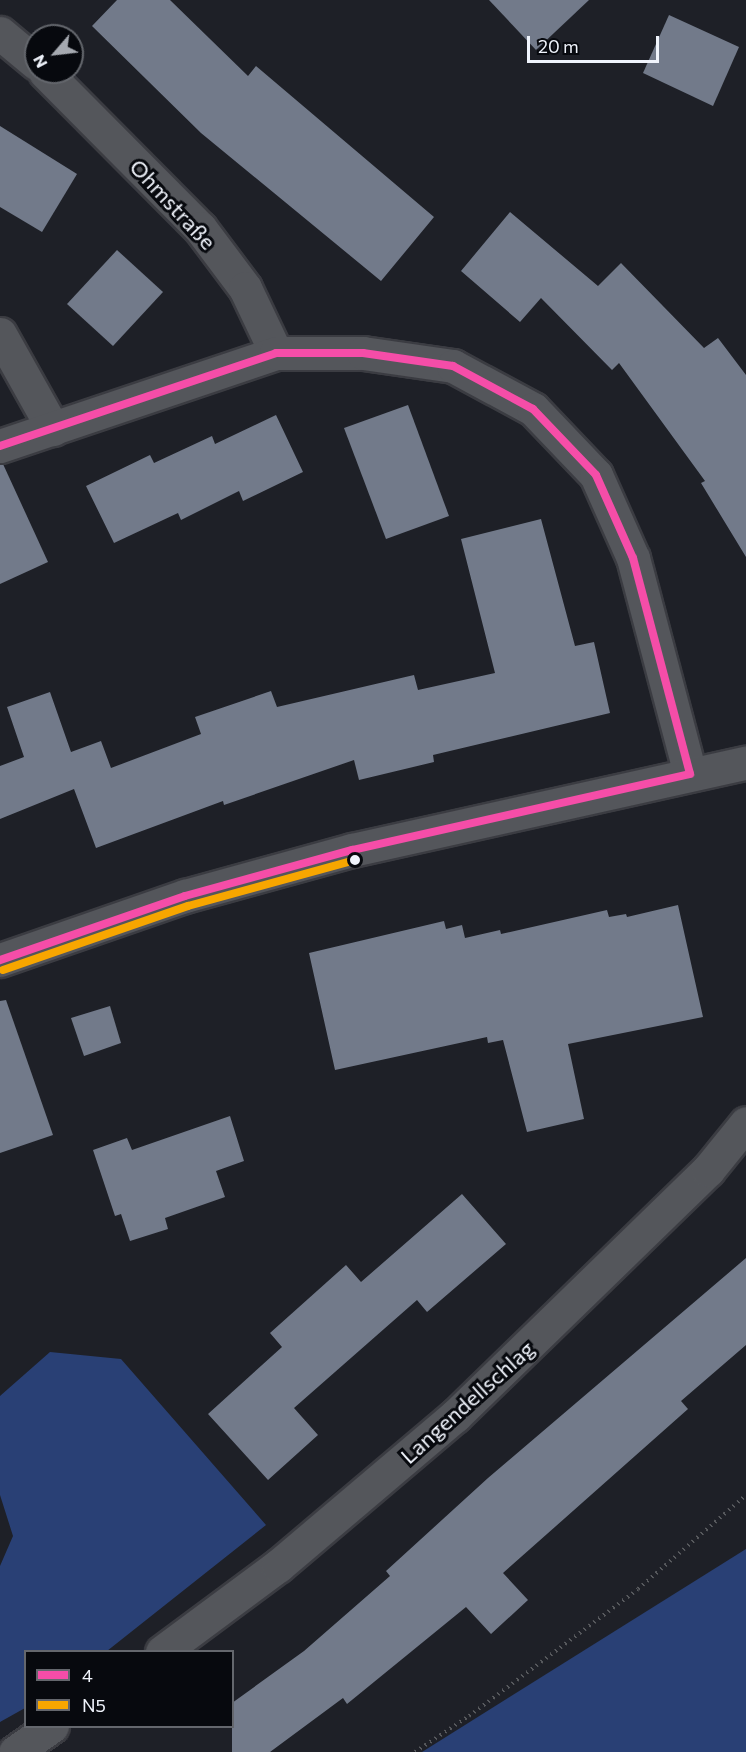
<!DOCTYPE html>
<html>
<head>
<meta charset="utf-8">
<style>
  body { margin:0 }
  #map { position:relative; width:746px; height:1752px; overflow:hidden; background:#1e2027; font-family:Commissioner,sans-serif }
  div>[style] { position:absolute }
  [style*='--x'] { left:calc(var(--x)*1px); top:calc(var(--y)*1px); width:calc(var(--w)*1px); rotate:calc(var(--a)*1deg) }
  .forest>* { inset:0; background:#294075 }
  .building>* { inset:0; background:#727a8a }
  .path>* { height:4px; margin-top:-2px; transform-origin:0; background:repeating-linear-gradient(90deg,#57595d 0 1.5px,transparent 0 6px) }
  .roads { filter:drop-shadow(2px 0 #3b3c42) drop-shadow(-2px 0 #3b3c42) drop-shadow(0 2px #3b3c42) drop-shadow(0 -2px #3b3c42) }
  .minor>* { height:33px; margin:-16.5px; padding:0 16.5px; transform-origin:16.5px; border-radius:16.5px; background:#54565b }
  .bus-1>* { height:8px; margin:-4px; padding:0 4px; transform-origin:4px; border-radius:4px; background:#f54da8 }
  .bus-2>* { height:8px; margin:-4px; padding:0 4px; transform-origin:4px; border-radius:4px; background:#f7a600 }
  .dots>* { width:16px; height:16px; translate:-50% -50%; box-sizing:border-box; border:3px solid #07090e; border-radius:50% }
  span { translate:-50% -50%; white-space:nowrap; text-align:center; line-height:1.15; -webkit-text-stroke:6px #07090e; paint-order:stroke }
  .street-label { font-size:22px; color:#f0f4fc }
  .legend { position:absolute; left:24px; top:1650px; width:210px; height:78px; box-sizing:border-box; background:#07090e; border:2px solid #64676d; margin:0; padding:8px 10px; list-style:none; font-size:18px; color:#f0f4fc }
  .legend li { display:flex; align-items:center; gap:12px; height:30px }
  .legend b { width:30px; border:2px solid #64676d }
  .north { position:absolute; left:24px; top:24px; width:60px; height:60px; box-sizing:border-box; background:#07090e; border:2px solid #64676d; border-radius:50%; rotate:242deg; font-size:16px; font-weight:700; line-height:24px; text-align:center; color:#f0f4fc }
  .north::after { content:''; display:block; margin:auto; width:21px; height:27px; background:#a6aab1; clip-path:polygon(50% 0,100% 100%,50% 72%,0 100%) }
  .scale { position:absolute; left:527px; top:36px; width:132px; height:27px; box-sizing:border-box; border:3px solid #f0f4fc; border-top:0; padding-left:8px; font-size:18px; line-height:21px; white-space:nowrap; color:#f0f4fc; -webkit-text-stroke:4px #07090e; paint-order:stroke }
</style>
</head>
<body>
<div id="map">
  <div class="forest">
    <i style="clip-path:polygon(50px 1352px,121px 1359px,266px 1525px,107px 1651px,26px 1652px,25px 1708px,0 1722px,0 1566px,13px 1536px,0 1495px,0 1396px)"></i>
    <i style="clip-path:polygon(746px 1549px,746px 1752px,422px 1752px)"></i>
  </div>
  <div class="building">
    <i style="clip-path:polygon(117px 0,170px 0,248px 76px,256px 66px,434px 217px,381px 281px,201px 133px,92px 26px)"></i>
    <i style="clip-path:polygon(489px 0,589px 0,536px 50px)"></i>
    <i style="clip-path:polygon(669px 15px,739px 47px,713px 106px,643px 73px)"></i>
    <i style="clip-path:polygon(0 126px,77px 174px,42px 232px,0 207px)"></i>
    <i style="clip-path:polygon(510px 212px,598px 286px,621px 263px,704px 348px,718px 338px,746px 375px,746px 557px,701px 483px,705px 481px,619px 363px,612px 370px,541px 298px,520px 322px,461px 271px)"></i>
    <i style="clip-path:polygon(117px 250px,163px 292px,113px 346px,67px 304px)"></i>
    <i style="clip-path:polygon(408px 405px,449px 516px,386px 539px,344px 428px)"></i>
    <i style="clip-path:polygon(276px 415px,303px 472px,243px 501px,239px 491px,181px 520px,178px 513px,114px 543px,86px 486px,150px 455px,154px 463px,212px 436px,215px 444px)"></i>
    <i style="clip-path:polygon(0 464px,3px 464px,48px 562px,0 584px)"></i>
    <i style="clip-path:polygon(541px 519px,575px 646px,594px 642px,610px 713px,433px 755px,434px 762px,359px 780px,354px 760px,224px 805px,223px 801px,96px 848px,74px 789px,0 819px,0 766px,24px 757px,7px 707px,50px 692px,71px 752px,101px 741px,111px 768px,201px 734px,195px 717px,271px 691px,277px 707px,414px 675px,418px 690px,495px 673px,461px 539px)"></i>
    <i style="clip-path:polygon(678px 905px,703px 1017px,568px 1044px,584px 1119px,527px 1132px,503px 1040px,488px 1043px,487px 1037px,335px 1070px,309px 953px,444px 921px,446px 929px,462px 925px,465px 938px,500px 930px,501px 934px,607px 910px,609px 917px,626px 914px,627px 917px)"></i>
    <i style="clip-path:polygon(6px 1000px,53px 1135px,0 1153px,0 1001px)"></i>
    <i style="clip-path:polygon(110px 1006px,121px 1043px,84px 1056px,71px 1018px)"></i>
    <i style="clip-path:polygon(230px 1116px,244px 1161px,216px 1171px,225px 1197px,165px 1218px,168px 1229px,130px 1241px,121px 1214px,115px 1216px,93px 1150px,127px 1138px,132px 1150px)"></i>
    <i style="clip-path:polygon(462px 1194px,506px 1244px,427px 1312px,417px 1300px,294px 1408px,318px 1435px,268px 1480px,208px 1414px,282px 1347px,270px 1333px,346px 1265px,361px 1282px)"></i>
    <i style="clip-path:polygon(746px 1258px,746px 1345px,681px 1401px,688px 1409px,503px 1573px,528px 1600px,491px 1634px,466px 1607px,347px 1704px,343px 1698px,270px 1752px,232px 1752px,232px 1703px,304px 1651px,390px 1576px,386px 1571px,488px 1478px)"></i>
  </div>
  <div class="path">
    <i style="--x:415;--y:1752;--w:65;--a:-33.7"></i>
    <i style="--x:469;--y:1716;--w:211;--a:-36.9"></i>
    <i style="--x:638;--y:1589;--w:143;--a:-41"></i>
  </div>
  <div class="roads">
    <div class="minor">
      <i style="--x:0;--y:33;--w:47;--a:39.8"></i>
      <i style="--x:45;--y:72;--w:220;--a:45.2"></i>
      <i style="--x:200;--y:228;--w:75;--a:53.1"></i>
      <i style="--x:245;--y:288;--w:72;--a:64.5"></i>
      <i style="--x:0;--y:334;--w:109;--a:60.8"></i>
      <i style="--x:0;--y:446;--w:291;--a:-18.6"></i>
      <i style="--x:276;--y:353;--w:87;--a:0"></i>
      <i style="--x:363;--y:353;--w:91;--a:8.2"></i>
      <i style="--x:453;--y:366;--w:91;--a:28.3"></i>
      <i style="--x:533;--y:409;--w:91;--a:46.3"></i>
      <i style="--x:596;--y:475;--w:91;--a:66"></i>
      <i style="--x:633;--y:558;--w:223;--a:75.2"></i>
      <i style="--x:0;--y:960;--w:196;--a:-19.1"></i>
      <i style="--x:185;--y:896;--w:173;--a:-15.4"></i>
      <i style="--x:352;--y:850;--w:403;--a:-12.5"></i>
      <i style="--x:162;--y:1652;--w:144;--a:-36.6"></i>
      <i style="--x:278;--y:1566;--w:232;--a:-40.3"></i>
      <i style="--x:455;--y:1416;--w:353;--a:-44.2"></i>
      <i style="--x:708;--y:1170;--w:60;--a:-51"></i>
      <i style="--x:15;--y:1752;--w:45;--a:-35.1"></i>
    </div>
  </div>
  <div class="bus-1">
    <i style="--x:0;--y:446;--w:291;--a:-18.6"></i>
    <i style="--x:276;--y:353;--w:87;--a:0"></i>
    <i style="--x:363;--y:353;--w:91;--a:8.2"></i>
    <i style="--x:453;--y:366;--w:91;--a:28.3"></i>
    <i style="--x:533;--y:409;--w:91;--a:46.3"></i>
    <i style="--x:596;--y:475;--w:91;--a:66"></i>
    <i style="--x:633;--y:558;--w:223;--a:75.2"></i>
    <i style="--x:690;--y:774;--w:346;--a:167.3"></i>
    <i style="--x:352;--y:850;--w:173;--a:164.6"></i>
    <i style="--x:185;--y:896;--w:196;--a:160.9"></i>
  </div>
  <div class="bus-2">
    <i style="--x:3;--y:970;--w:196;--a:-19.1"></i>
    <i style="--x:188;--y:906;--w:173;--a:-15.4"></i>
  </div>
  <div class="dots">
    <i style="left:355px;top:860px;background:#f0f4fc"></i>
  </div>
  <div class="street-label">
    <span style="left:173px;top:204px;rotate:47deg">Ohmstraße</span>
    <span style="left:467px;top:1402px;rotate:-42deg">Langendellschlag</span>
  </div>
  <ul class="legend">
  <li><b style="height:8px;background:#f54da8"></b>4</li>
  <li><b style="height:8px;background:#f7a600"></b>N5</li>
  </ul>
  <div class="north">N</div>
  <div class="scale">20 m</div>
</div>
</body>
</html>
